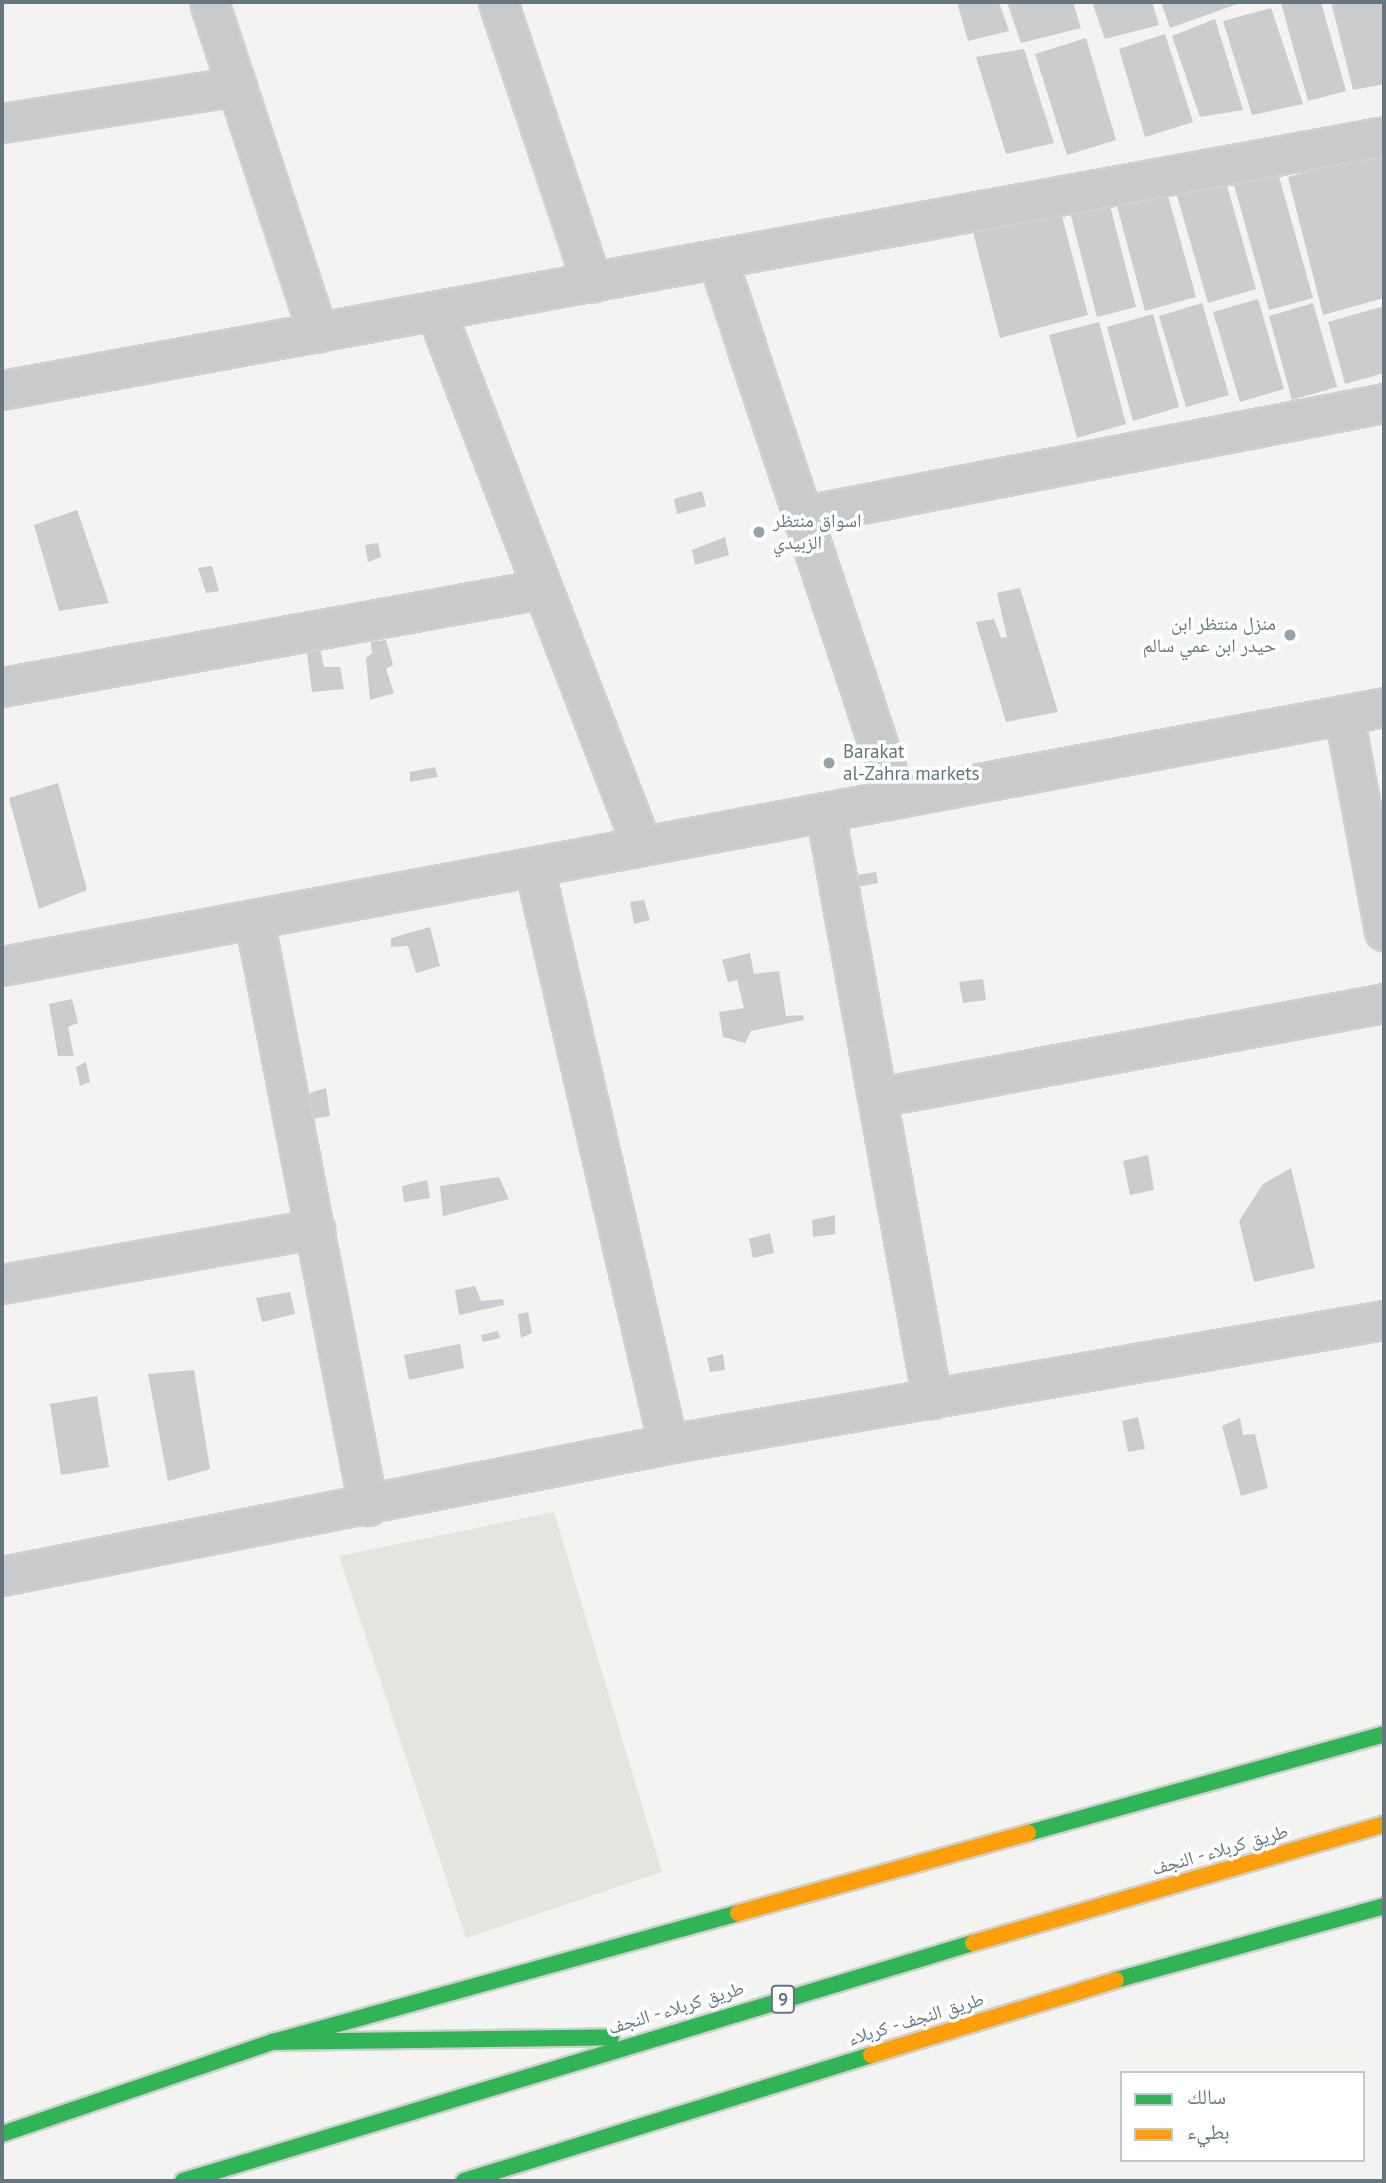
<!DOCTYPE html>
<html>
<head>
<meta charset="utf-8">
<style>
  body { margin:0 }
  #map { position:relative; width:1386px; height:2183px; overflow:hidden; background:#f3f3f1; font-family:"PT Sans","Noto Naskh Arabic",sans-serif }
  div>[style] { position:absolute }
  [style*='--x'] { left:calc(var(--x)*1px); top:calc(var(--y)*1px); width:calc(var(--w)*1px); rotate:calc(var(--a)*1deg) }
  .green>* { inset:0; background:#e3e6df }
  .building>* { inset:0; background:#cbcccd }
  .roads { filter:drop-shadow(2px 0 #cfd0d0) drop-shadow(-2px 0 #cfd0d0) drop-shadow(0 2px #cfd0d0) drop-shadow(0 -2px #cfd0d0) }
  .street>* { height:37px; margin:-18.5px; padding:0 18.5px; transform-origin:18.5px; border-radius:18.5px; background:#c8cacb }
  .fast>* { height:16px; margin:-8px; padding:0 8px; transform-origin:8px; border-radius:8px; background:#30b455 }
  .slow>* { height:16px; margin:-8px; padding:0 8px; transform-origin:8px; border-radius:8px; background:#ff9f0a }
  .dots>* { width:19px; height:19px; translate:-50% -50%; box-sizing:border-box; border:4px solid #fff; border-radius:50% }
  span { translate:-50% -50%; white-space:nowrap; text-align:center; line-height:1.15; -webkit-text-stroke:7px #fff; paint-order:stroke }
  .shield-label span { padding:2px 5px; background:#fff; border:2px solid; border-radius:5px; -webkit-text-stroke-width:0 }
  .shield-label { font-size:18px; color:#647781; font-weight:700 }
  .poi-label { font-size:19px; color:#647781 }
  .left { translate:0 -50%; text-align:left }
  .right { translate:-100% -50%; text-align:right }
  .street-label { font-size:19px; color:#647781 }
  .frame { position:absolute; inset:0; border:4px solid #647781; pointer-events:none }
  .legend { position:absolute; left:1120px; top:2071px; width:245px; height:91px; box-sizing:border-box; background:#fff; border:2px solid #c1c9cd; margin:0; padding:9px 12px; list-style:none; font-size:21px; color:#647781 }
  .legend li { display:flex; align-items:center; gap:14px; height:35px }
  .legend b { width:35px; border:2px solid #c1c9cd }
</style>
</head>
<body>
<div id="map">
  <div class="green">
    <i style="clip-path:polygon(554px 1512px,662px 1872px,466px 1938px,339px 1556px)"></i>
  </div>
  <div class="building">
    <i style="clip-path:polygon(957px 2px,999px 2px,1009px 31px,968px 41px)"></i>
    <i style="clip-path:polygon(1007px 2px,1073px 2px,1081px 28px,1021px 43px)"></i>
    <i style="clip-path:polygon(1092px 2px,1152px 2px,1159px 25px,1105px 39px)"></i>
    <i style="clip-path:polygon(1161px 2px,1243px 2px,1170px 28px)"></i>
    <i style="clip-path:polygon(1321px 2px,1346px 91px,1308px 101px,1281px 3px)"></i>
    <i style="clip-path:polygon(1331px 2px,1384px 2px,1384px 84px,1353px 90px)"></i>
    <i style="clip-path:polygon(1271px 8px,1303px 104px,1252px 115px,1223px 21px)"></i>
    <i style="clip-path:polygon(1215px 19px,1243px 110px,1200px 117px,1172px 36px)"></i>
    <i style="clip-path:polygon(1165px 34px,1193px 122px,1145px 137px,1119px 49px)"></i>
    <i style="clip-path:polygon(1086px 38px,1116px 140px,1067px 155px,1035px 54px)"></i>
    <i style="clip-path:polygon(1024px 49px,1054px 143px,1006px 154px,976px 57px)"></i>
    <i style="clip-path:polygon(1380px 153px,1384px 169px,1384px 298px,1323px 315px,1288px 177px)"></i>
    <i style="clip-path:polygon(1278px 173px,1313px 298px,1269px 310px,1234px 185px)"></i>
    <i style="clip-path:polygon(1224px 175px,1256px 289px,1208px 303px,1175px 189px)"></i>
    <i style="clip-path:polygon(1167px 192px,1196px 297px,1145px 311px,1117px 206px)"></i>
    <i style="clip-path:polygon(1108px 198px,1136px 307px,1097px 317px,1069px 208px)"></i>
    <i style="clip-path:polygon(1059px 205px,1088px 315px,1000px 338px,972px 228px)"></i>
    <i style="clip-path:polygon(1258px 299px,1284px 389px,1240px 402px,1213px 312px)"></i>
    <i style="clip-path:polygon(1202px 303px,1229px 395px,1186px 407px,1159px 316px)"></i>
    <i style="clip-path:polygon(1313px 303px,1337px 387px,1292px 400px,1269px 316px)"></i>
    <i style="clip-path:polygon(1384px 306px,1384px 373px,1345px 384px,1328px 322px)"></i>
    <i style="clip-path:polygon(1153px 314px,1179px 407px,1133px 421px,1107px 327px)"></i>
    <i style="clip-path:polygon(1099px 322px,1126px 424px,1077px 438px,1049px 335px)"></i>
    <i style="clip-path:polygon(702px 491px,706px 506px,677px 514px,674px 499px)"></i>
    <i style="clip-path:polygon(77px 510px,109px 603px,59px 611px,34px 525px)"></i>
    <i style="clip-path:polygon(725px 537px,729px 555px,695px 565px,692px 550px)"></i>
    <i style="clip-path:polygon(378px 543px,381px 557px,368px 562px,365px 545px)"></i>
    <i style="clip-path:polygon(212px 566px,219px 591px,206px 593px,198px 568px)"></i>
    <i style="clip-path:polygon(1020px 588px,1058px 712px,1006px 722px,976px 622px,994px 619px,1001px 638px,1007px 637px,997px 593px)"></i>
    <i style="clip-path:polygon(386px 640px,393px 665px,386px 669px,394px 693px,370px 700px,366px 658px,372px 653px,371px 642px)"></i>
    <i style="clip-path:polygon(319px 644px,324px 667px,340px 667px,344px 689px,312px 692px,306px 646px)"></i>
    <i style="clip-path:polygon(435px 767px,438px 777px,410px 782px,410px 772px)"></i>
    <i style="clip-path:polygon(58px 783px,87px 890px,39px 909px,9px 798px)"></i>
    <i style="clip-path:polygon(876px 872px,878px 883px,853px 888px,850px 876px)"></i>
    <i style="clip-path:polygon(644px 900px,650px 920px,634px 924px,630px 902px)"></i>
    <i style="clip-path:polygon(430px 927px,440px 966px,416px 973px,408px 946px,391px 947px,391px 938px)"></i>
    <i style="clip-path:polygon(750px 953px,754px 974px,779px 971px,786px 1016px,803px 1015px,804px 1020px,751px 1031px,745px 1043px,723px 1037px,719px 1012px,744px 1008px,737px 980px,728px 982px,722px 960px)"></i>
    <i style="clip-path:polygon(983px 979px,986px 1000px,963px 1003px,959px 982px)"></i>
    <i style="clip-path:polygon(72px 999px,78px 1023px,68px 1027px,74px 1056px,58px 1056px,49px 1004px)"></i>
    <i style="clip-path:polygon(86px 1062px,90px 1082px,80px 1086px,76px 1067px)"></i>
    <i style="clip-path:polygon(326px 1088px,330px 1116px,311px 1119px,307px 1094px)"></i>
    <i style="clip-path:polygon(1148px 1155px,1154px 1190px,1130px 1195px,1123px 1161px)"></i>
    <i style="clip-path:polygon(1291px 1168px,1315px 1268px,1254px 1282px,1239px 1221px,1263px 1184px)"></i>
    <i style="clip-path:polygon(499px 1177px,509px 1199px,443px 1216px,440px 1186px)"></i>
    <i style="clip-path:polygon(427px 1180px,430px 1198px,404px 1202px,402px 1186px)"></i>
    <i style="clip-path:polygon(835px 1215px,835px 1234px,813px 1237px,812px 1220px)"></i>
    <i style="clip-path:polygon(770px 1233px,774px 1253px,753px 1258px,749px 1239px)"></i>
    <i style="clip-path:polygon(475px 1286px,481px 1301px,503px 1299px,504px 1305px,459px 1315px,455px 1290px)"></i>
    <i style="clip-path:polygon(290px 1292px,295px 1314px,262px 1322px,256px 1298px)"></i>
    <i style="clip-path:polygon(528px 1312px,532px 1333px,521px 1338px,518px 1314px)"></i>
    <i style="clip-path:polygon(498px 1331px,500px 1338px,483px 1342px,481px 1335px)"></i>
    <i style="clip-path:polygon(460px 1344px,464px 1368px,409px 1380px,404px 1355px)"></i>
    <i style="clip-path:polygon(723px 1354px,725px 1370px,710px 1372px,707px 1358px)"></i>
    <i style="clip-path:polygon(194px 1370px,210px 1469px,168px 1481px,148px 1374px)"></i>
    <i style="clip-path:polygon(97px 1396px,109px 1467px,61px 1475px,50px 1404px)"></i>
    <i style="clip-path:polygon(1138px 1417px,1145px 1449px,1128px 1452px,1122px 1421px)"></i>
    <i style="clip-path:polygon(1240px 1418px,1243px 1435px,1255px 1434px,1268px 1488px,1241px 1496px,1222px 1426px)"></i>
  </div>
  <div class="roads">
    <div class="street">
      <i style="--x:209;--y:2;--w:348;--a:71.8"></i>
      <i style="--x:498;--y:2;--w:296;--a:71.5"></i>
      <i style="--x:2;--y:123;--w:238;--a:-8.9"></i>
      <i style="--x:718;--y:261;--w:566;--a:71.66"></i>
      <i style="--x:436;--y:312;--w:572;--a:68.9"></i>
      <i style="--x:2;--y:390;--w:1405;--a:-10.41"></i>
      <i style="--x:800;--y:516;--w:595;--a:-10.95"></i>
      <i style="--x:2;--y:687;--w:548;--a:-10.3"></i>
      <i style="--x:1344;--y:715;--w:220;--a:79.5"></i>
      <i style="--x:825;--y:812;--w:597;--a:79.67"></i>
      <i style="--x:534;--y:867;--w:592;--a:76.93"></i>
      <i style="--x:254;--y:919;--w:598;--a:79.01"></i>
      <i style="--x:2;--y:966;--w:1406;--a:-10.61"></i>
      <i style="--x:879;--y:1097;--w:514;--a:-10.54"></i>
      <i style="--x:2;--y:1284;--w:318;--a:-10"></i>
      <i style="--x:2;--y:1576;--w:679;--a:-11.21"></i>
      <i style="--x:668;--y:1444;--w:727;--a:-9.83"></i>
    </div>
    <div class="fast">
      <i style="--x:1028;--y:1833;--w:370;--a:-15.5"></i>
      <i style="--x:1116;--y:1980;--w:278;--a:-15.4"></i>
      <i style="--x:273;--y:2042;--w:338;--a:-0.8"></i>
      <i style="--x:2;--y:2134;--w:286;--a:-18.8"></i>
      <i style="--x:273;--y:2042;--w:483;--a:-15.5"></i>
      <i style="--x:183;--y:2181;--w:825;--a:-16.77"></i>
      <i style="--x:464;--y:2181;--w:426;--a:-17.2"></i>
    </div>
    <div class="slow">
      <i style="--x:738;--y:1913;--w:301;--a:-15.4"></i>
      <i style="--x:973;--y:1943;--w:428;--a:-16.1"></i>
      <i style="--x:871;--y:2055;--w:256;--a:-17"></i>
    </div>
  </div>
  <div class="dots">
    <i style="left:759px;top:532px;background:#96a2a8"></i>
    <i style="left:1290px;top:635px;background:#96a2a8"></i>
    <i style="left:829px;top:763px;background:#96a2a8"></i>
  </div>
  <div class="shield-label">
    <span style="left:783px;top:1999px">9</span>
  </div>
  <div class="poi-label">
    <span class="left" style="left:773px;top:532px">اسواق منتظر<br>الزبيدي</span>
    <span class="right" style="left:1276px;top:635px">منزل منتظر ابن<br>حيدر ابن عمي سالم</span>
    <span class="left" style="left:843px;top:763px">Barakat<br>al-Zahra markets</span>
  </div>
  <div class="street-label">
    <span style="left:1220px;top:1850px;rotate:-16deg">طريق کربلاء - النجف</span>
    <span style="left:676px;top:2008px;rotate:-17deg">طريق کربلاء - النجف</span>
    <span style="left:916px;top:2019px;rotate:-17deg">طريق النجف - کربلاء</span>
  </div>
  <div class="frame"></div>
  <ul class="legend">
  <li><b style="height:9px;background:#30b455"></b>سالك</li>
  <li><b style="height:9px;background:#ff9f0a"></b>بطيء</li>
  </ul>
</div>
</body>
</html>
